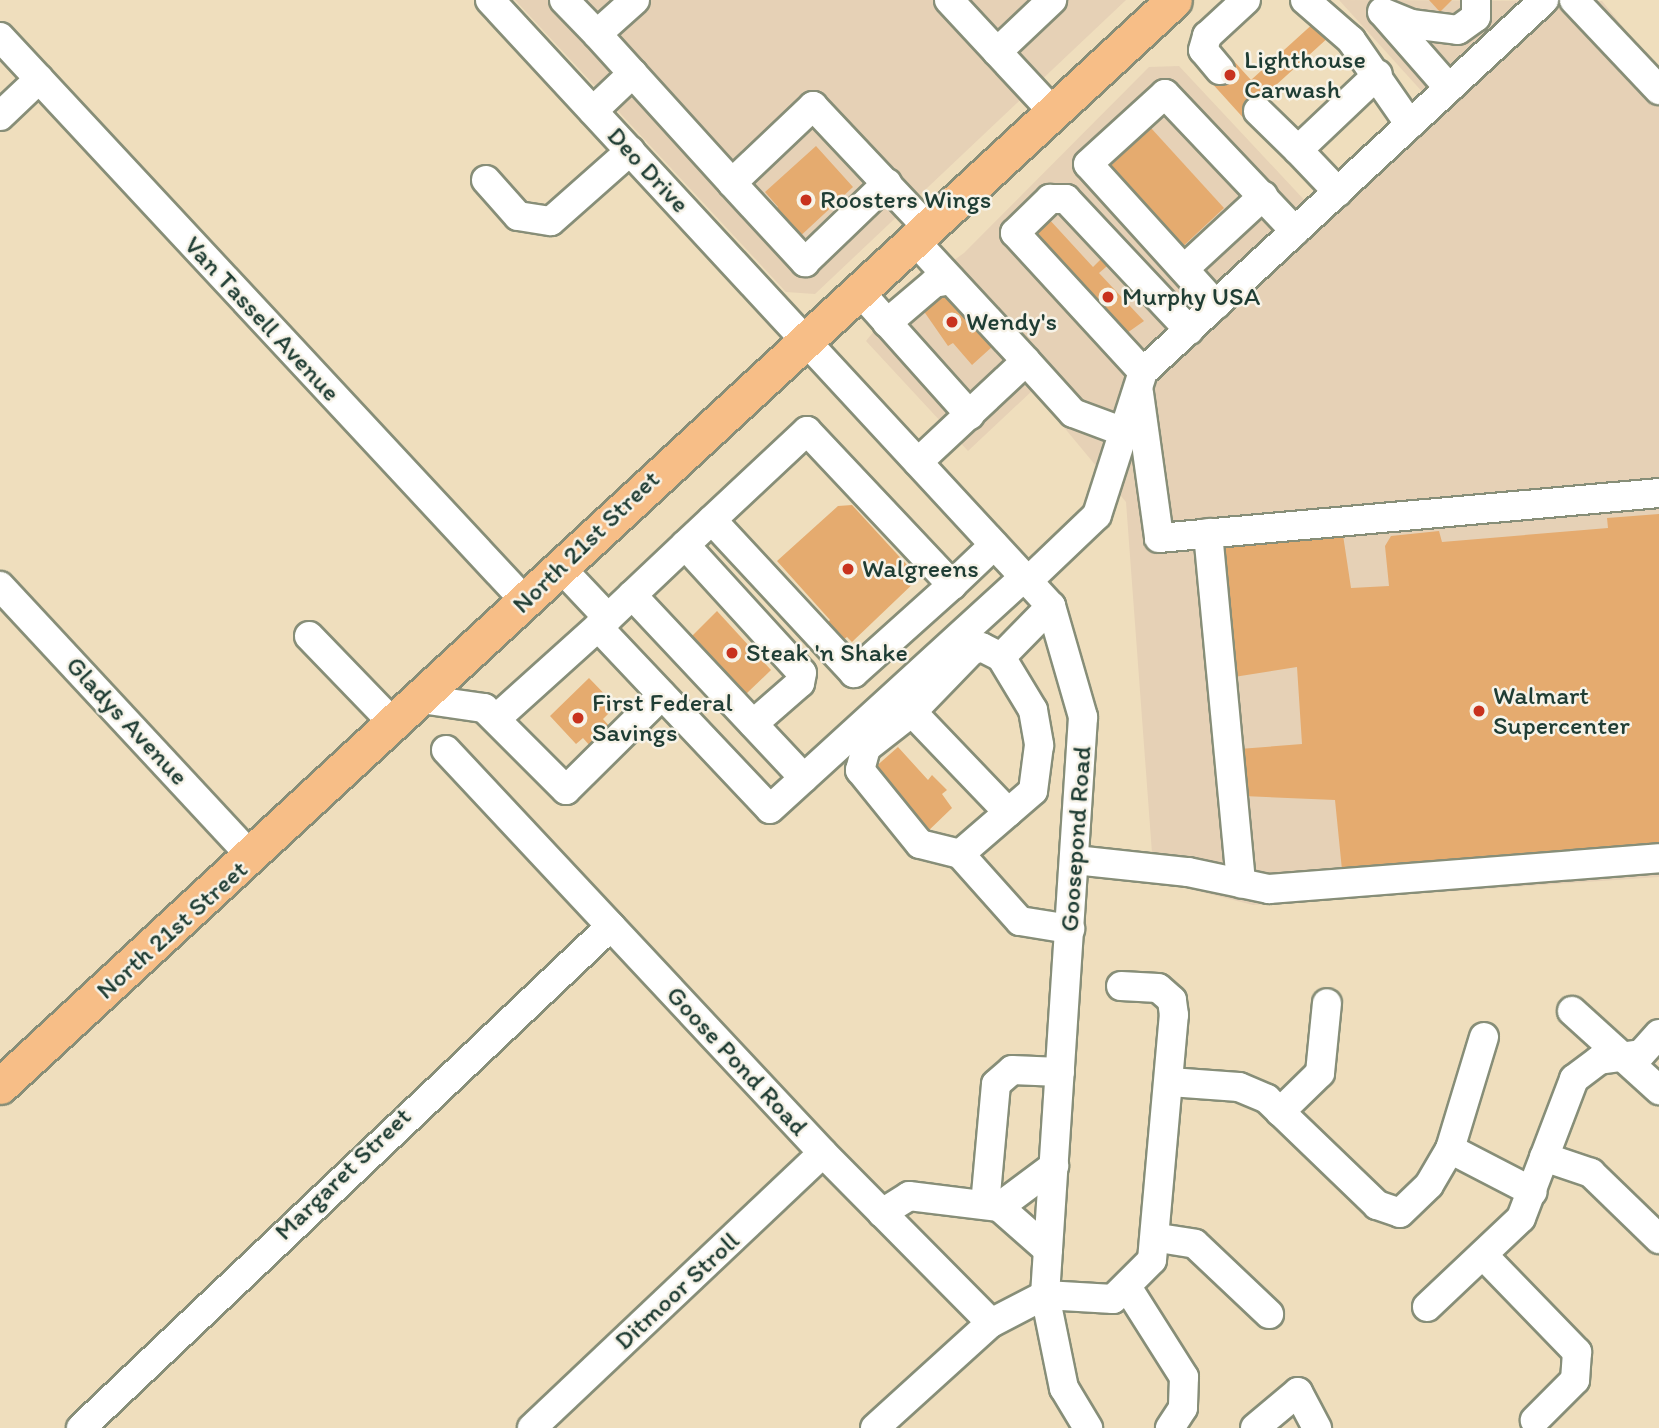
<!DOCTYPE html>
<html>
<head>
<meta charset="utf-8">
<style>
  body { margin:0 }
  #map { position:relative; width:1659px; height:1428px; overflow:hidden; background:#efdebd; font-family:Itim,sans-serif }
  div>[style] { position:absolute }
  [style*='--x'] { left:calc(var(--x)*1px); top:calc(var(--y)*1px); width:calc(var(--w)*1px); rotate:calc(var(--a)*1deg) }
  .built>* { inset:0; background:#e6d1b6 }
  .building>* { inset:0; background:#e5ab6f }
  .roads { filter:drop-shadow(2px 0 #878e78) drop-shadow(-2px 0 #878e78) drop-shadow(0 2px #878e78) drop-shadow(0 -2px #878e78) }
  .minor>* { height:28px; margin:-14px; padding:0 14px; transform-origin:14px; border-radius:14px; background:#fff }
  .major>* { height:35px; margin:-17.5px; padding:0 17.5px; transform-origin:17.5px; border-radius:17.5px; background:#f7be87 }
  .dots>* { width:19px; height:19px; translate:-50% -50%; box-sizing:border-box; border:4px solid #f7f3e8; border-radius:50% }
  span { translate:-50% -50%; white-space:nowrap; text-align:center; line-height:1.15; -webkit-text-stroke:5px #f7f3e8; paint-order:stroke }
  .poi-label { font-size:26px; color:#1f3d34 }
  .left { translate:0 -50%; text-align:left }
  .street-label { font-size:26px; color:#1f3d34 }
</style>
</head>
<body>
<div id="map">
  <div class="built">
    <i style="clip-path:polygon(515px 0,1126px 0,815px 294px,786px 292px)"></i>
    <i style="clip-path:polygon(1339px 0,1602px 1px,1659px 72px,1659px 877px,1253px 905px,1154px 880px,1126px 502px,1033px 390px,968px 451px,866px 341px,899px 300px,964px 253px,1149px 67px,1179px 66px,1308px 204px,1426px 96px)"></i>
  </div>
  <div class="building">
    <i style="clip-path:polygon(1429px 0,1452px 0,1440px 12px)"></i>
    <i style="clip-path:polygon(1316px 21px,1330px 36px,1266px 94px,1269px 101px,1247px 122px,1209px 80px,1232px 59px,1251px 80px)"></i>
    <i style="clip-path:polygon(1151px 128px,1224px 208px,1178px 251px,1104px 172px)"></i>
    <i style="clip-path:polygon(816px 146px,853px 187px,795px 241px,770px 214px,778px 207px,765px 192px)"></i>
    <i style="clip-path:polygon(1048px 218px,1093px 267px,1106px 254px,1113px 261px,1099px 273px,1144px 321px,1127px 333px,1034px 233px)"></i>
    <i style="clip-path:polygon(940px 291px,993px 346px,972px 365px,953px 343px,948px 346px,923px 310px)"></i>
    <i style="clip-path:polygon(852px 505px,919px 578px,852px 642px,847px 637px,833px 647px,820px 632px,830px 620px,777px 561px,838px 506px)"></i>
    <i style="clip-path:polygon(1659px 514px,1659px 846px,1342px 870px,1335px 800px,1243px 796px,1239px 749px,1302px 744px,1297px 667px,1234px 677px,1224px 548px,1343px 535px,1351px 588px,1389px 586px,1385px 546px,1391px 536px,1439px 531px,1442px 542px,1608px 528px,1607px 518px)"></i>
    <i style="clip-path:polygon(717px 611px,771px 670px,746px 694px,692px 636px)"></i>
    <i style="clip-path:polygon(589px 678px,616px 706px,603px 719px,618px 736px,598px 755px,583px 738px,576px 744px,550px 716px)"></i>
    <i style="clip-path:polygon(898px 747px,928px 780px,932px 775px,947px 790px,942px 794px,952px 808px,925px 834px,873px 769px)"></i>
  </div>
  <div class="roads">
    <div class="minor">
      <i style="--x:490;--y:0;--w:826;--a:47.21"></i>
      <i style="--x:1051;--y:606;--w:116;--a:73.9"></i>
      <i style="--x:1083;--y:717;--w:579;--a:93.76"></i>
      <i style="--x:1045;--y:1295;--w:95;--a:78.5"></i>
      <i style="--x:1064;--y:1388;--w:47;--a:59"></i>
      <i style="--x:564;--y:0;--w:47;--a:45.9"></i>
      <i style="--x:635;--y:0;--w:51;--a:138.2"></i>
      <i style="--x:597;--y:34;--w:201;--a:47.8"></i>
      <i style="--x:732;--y:183;--w:112;--a:-43.5"></i>
      <i style="--x:813;--y:106;--w:168;--a:46.7"></i>
      <i style="--x:949;--y:0;--w:154;--a:47.1"></i>
      <i style="--x:1305;--y:0;--w:61;--a:41"></i>
      <i style="--x:1351;--y:40;--w:103;--a:55.2"></i>
      <i style="--x:1574;--y:0;--w:124;--a:46.6"></i>
      <i style="--x:1382;--y:12;--w:31;--a:22"></i>
      <i style="--x:1411;--y:24;--w:47;--a:7.3"></i>
      <i style="--x:1458;--y:30;--w:22;--a:-36"></i>
      <i style="--x:1476;--y:17;--w:17;--a:-90"></i>
      <i style="--x:1385;--y:15;--w:97;--a:48.8"></i>
      <i style="--x:0;--y:37;--w:771;--a:47.05"></i>
      <i style="--x:997;--y:52;--w:76;--a:-43.4"></i>
      <i style="--x:1220;--y:70;--w:26;--a:-130"></i>
      <i style="--x:1203;--y:50;--w:15;--a:-74"></i>
      <i style="--x:1207;--y:36;--w:53;--a:-42.7"></i>
      <i style="--x:593;--y:111;--w:55;--a:-43.5"></i>
      <i style="--x:1258;--y:111;--w:56;--a:44.3"></i>
      <i style="--x:0;--y:116;--w:54;--a:-43.5"></i>
      <i style="--x:486;--y:180;--w:48;--a:48.4"></i>
      <i style="--x:518;--y:216;--w:33;--a:9"></i>
      <i style="--x:551;--y:221;--w:106;--a:-41.5"></i>
      <i style="--x:732;--y:183;--w:108;--a:47.3"></i>
      <i style="--x:805;--y:262;--w:114;--a:-43.9"></i>
      <i style="--x:1338;--y:192;--w:58;--a:-133.6"></i>
      <i style="--x:1298;--y:150;--w:110;--a:-43.5"></i>
      <i style="--x:915;--y:241;--w:163;--a:47.2"></i>
      <i style="--x:1026;--y:361;--w:148;--a:136.9"></i>
      <i style="--x:1184;--y:269;--w:108;--a:-42.7"></i>
      <i style="--x:860;--y:292;--w:165;--a:48.2"></i>
      <i style="--x:1216;--y:305;--w:190;--a:-132.2"></i>
      <i style="--x:1088;--y:164;--w:104;--a:-42.3"></i>
      <i style="--x:1165;--y:94;--w:189;--a:46.5"></i>
      <i style="--x:887;--y:323;--w:62;--a:-40.4"></i>
      <i style="--x:934;--y:283;--w:17;--a:-10"></i>
      <i style="--x:1026;--y:361;--w:70;--a:47.9"></i>
      <i style="--x:1073;--y:413;--w:54;--a:20.4"></i>
      <i style="--x:1143;--y:372;--w:189;--a:-132.6"></i>
      <i style="--x:1015;--y:233;--w:49;--a:-44.2"></i>
      <i style="--x:1050;--y:199;--w:16;--a:0"></i>
      <i style="--x:1066;--y:199;--w:180;--a:46.8"></i>
      <i style="--x:1139;--y:393;--w:146;--a:82.1"></i>
      <i style="--x:1159;--y:538;--w:502;--a:-5.14"></i>
      <i style="--x:1208;--y:533;--w:352;--a:84.6"></i>
      <i style="--x:685;--y:545;--w:173;--a:47.6"></i>
      <i style="--x:802;--y:673;--w:10;--a:101"></i>
      <i style="--x:800;--y:683;--w:62;--a:138.9"></i>
      <i style="--x:560;--y:567;--w:70;--a:46.7"></i>
      <i style="--x:608;--y:618;--w:13;--a:138"></i>
      <i style="--x:598;--y:627;--w:250;--a:46.6"></i>
      <i style="--x:770;--y:809;--w:344;--a:-42.4"></i>
      <i style="--x:1028;--y:581;--w:95;--a:-43.7"></i>
      <i style="--x:1097;--y:515;--w:150;--a:-72.2"></i>
      <i style="--x:1143;--y:372;--w:547;--a:-42.85"></i>
      <i style="--x:952;--y:585;--w:58;--a:-43.6"></i>
      <i style="--x:0;--y:586;--w:371;--a:47.1"></i>
      <i style="--x:632;--y:595;--w:251;--a:46.8"></i>
      <i style="--x:1051;--y:606;--w:71;--a:134.4"></i>
      <i style="--x:1001;--y:657;--w:62;--a:58.9"></i>
      <i style="--x:1033;--y:710;--w:36;--a:80"></i>
      <i style="--x:1039;--y:745;--w:46;--a:97.4"></i>
      <i style="--x:1033;--y:791;--w:96;--a:139.2"></i>
      <i style="--x:960;--y:854;--w:90;--a:48.2"></i>
      <i style="--x:1020;--y:921;--w:51;--a:9.1"></i>
      <i style="--x:608;--y:618;--w:106;--a:-43.5"></i>
      <i style="--x:685;--y:545;--w:167;--a:-43.1"></i>
      <i style="--x:807;--y:431;--w:212;--a:46.7"></i>
      <i style="--x:952;--y:585;--w:132;--a:138.1"></i>
      <i style="--x:854;--y:673;--w:209;--a:-132.9"></i>
      <i style="--x:309;--y:636;--w:122;--a:46"></i>
      <i style="--x:1001;--y:657;--w:22;--a:-153"></i>
      <i style="--x:981;--y:647;--w:11;--a:158"></i>
      <i style="--x:971;--y:651;--w:85;--a:134"></i>
      <i style="--x:912;--y:712;--w:139;--a:46.2"></i>
      <i style="--x:421;--y:699;--w:64;--a:8.1"></i>
      <i style="--x:484;--y:708;--w:116;--a:45"></i>
      <i style="--x:566;--y:790;--w:135;--a:-44.7"></i>
      <i style="--x:912;--y:712;--w:58;--a:142"></i>
      <i style="--x:866;--y:748;--w:23;--a:105"></i>
      <i style="--x:860;--y:770;--w:95;--a:51"></i>
      <i style="--x:920;--y:844;--w:41;--a:14"></i>
      <i style="--x:498;--y:717;--w:135;--a:-42"></i>
      <i style="--x:446;--y:750;--w:552;--a:46.91"></i>
      <i style="--x:823;--y:1153;--w:239;--a:45.3"></i>
      <i style="--x:991;--y:1323;--w:61;--a:-27.4"></i>
      <i style="--x:1045;--y:1295;--w:68;--a:3.4"></i>
      <i style="--x:1113;--y:1299;--w:55;--a:-45"></i>
      <i style="--x:1152;--y:1260;--w:246;--a:-84.9"></i>
      <i style="--x:1174;--y:1015;--w:15;--a:-98"></i>
      <i style="--x:1172;--y:1000;--w:18;--a:-139"></i>
      <i style="--x:1158;--y:988;--w:37;--a:-177"></i>
      <i style="--x:1075;--y:860;--w:114;--a:6.1"></i>
      <i style="--x:1188;--y:872;--w:83;--a:11.9"></i>
      <i style="--x:1269;--y:889;--w:391;--a:-4.5"></i>
      <i style="--x:1572;--y:1011;--w:118;--a:42.2"></i>
      <i style="--x:1170;--y:1082;--w:69;--a:4.1"></i>
      <i style="--x:1239;--y:1087;--w:30;--a:23"></i>
      <i style="--x:1267;--y:1099;--w:153;--a:43.9"></i>
      <i style="--x:1377;--y:1205;--w:24;--a:19"></i>
      <i style="--x:1400;--y:1213;--w:40;--a:-44"></i>
      <i style="--x:1429;--y:1185;--w:42;--a:-59.7"></i>
      <i style="--x:1450;--y:1149;--w:117;--a:-73.1"></i>
      <i style="--x:1280;--y:1112;--w:56;--a:-44.3"></i>
      <i style="--x:1320;--y:1073;--w:70;--a:-84.3"></i>
      <i style="--x:1450;--y:1149;--w:93;--a:27.4"></i>
      <i style="--x:1544;--y:1157;--w:50;--a:18.8"></i>
      <i style="--x:1591;--y:1173;--w:95;--a:44.1"></i>
      <i style="--x:985;--y:1205;--w:121;--a:-84.8"></i>
      <i style="--x:996;--y:1084;--w:21;--a:-41"></i>
      <i style="--x:1012;--y:1070;--w:48;--a:2.4"></i>
      <i style="--x:882;--y:1213;--w:32;--a:-32"></i>
      <i style="--x:909;--y:1196;--w:91;--a:7"></i>
      <i style="--x:1159;--y:1238;--w:36;--a:9"></i>
      <i style="--x:1195;--y:1244;--w:102;--a:43.4"></i>
      <i style="--x:1048;--y:1250;--w:65;--a:-138.7"></i>
      <i style="--x:999;--y:1207;--w:69;--a:-36.7"></i>
      <i style="--x:1484;--y:1256;--w:134;--a:45.9"></i>
      <i style="--x:1577;--y:1352;--w:28;--a:94"></i>
      <i style="--x:1575;--y:1380;--w:57;--a:135"></i>
      <i style="--x:1129;--y:1290;--w:103;--a:57.7"></i>
      <i style="--x:1184;--y:1377;--w:31;--a:92"></i>
      <i style="--x:1183;--y:1408;--w:24;--a:123"></i>
      <i style="--x:1427;--y:1307;--w:129;--a:-43.4"></i>
      <i style="--x:1521;--y:1218;--w:149;--a:-69.1"></i>
      <i style="--x:1574;--y:1079;--w:31;--a:-37"></i>
      <i style="--x:1599;--y:1060;--w:42;--a:-8.1"></i>
      <i style="--x:1641;--y:1054;--w:27;--a:-48"></i>
      <i style="--x:81;--y:1428;--w:730;--a:-43.45"></i>
      <i style="--x:532;--y:1428;--w:400;--a:-43.4"></i>
      <i style="--x:875;--y:1428;--w:156;--a:-42.2"></i>
      <i style="--x:1255;--y:1428;--w:56;--a:-39.9"></i>
      <i style="--x:1298;--y:1392;--w:41;--a:62.2"></i>
    </div>
    <div class="major">
      <i style="--x:0;--y:1086;--w:1599;--a:-42.77"></i>
    </div>
  </div>
  <div class="dots">
    <i style="left:1230px;top:75px;background:#c8321e"></i>
    <i style="left:806px;top:200px;background:#c8321e"></i>
    <i style="left:1108px;top:297px;background:#c8321e"></i>
    <i style="left:952px;top:322px;background:#c8321e"></i>
    <i style="left:848px;top:569px;background:#c8321e"></i>
    <i style="left:732px;top:653px;background:#c8321e"></i>
    <i style="left:1479px;top:711px;background:#c8321e"></i>
    <i style="left:578px;top:718px;background:#c8321e"></i>
  </div>
  <div class="poi-label">
    <span class="left" style="left:1244px;top:75px">Lighthouse<br>Carwash</span>
    <span class="left" style="left:820px;top:200px">Roosters Wings</span>
    <span class="left" style="left:1122px;top:297px">Murphy USA</span>
    <span class="left" style="left:966px;top:322px">Wendy's</span>
    <span class="left" style="left:862px;top:569px">Walgreens</span>
    <span class="left" style="left:746px;top:653px">Steak 'n Shake</span>
    <span class="left" style="left:1493px;top:711px">Walmart<br>Supercenter</span>
    <span class="left" style="left:592px;top:718px">First Federal<br>Savings</span>
  </div>
  <div class="street-label">
    <span style="left:648px;top:170px;rotate:47deg">Deo Drive</span>
    <span style="left:262px;top:319px;rotate:47deg">Van Tassell Avenue</span>
    <span style="left:586px;top:542px;rotate:-44deg">North 21st Street</span>
    <span style="left:127px;top:721px;rotate:47deg">Gladys Avenue</span>
    <span style="left:1076px;top:839px;rotate:-86deg">Goosepond Road</span>
    <span style="left:172px;top:930px;rotate:-42deg">North 21st Street</span>
    <span style="left:737px;top:1061px;rotate:47deg">Goose Pond Road</span>
    <span style="left:343px;top:1174px;rotate:-44deg">Margaret Street</span>
    <span style="left:677px;top:1291px;rotate:-43deg">Ditmoor Stroll</span>
  </div>
</div>
</body>
</html>
